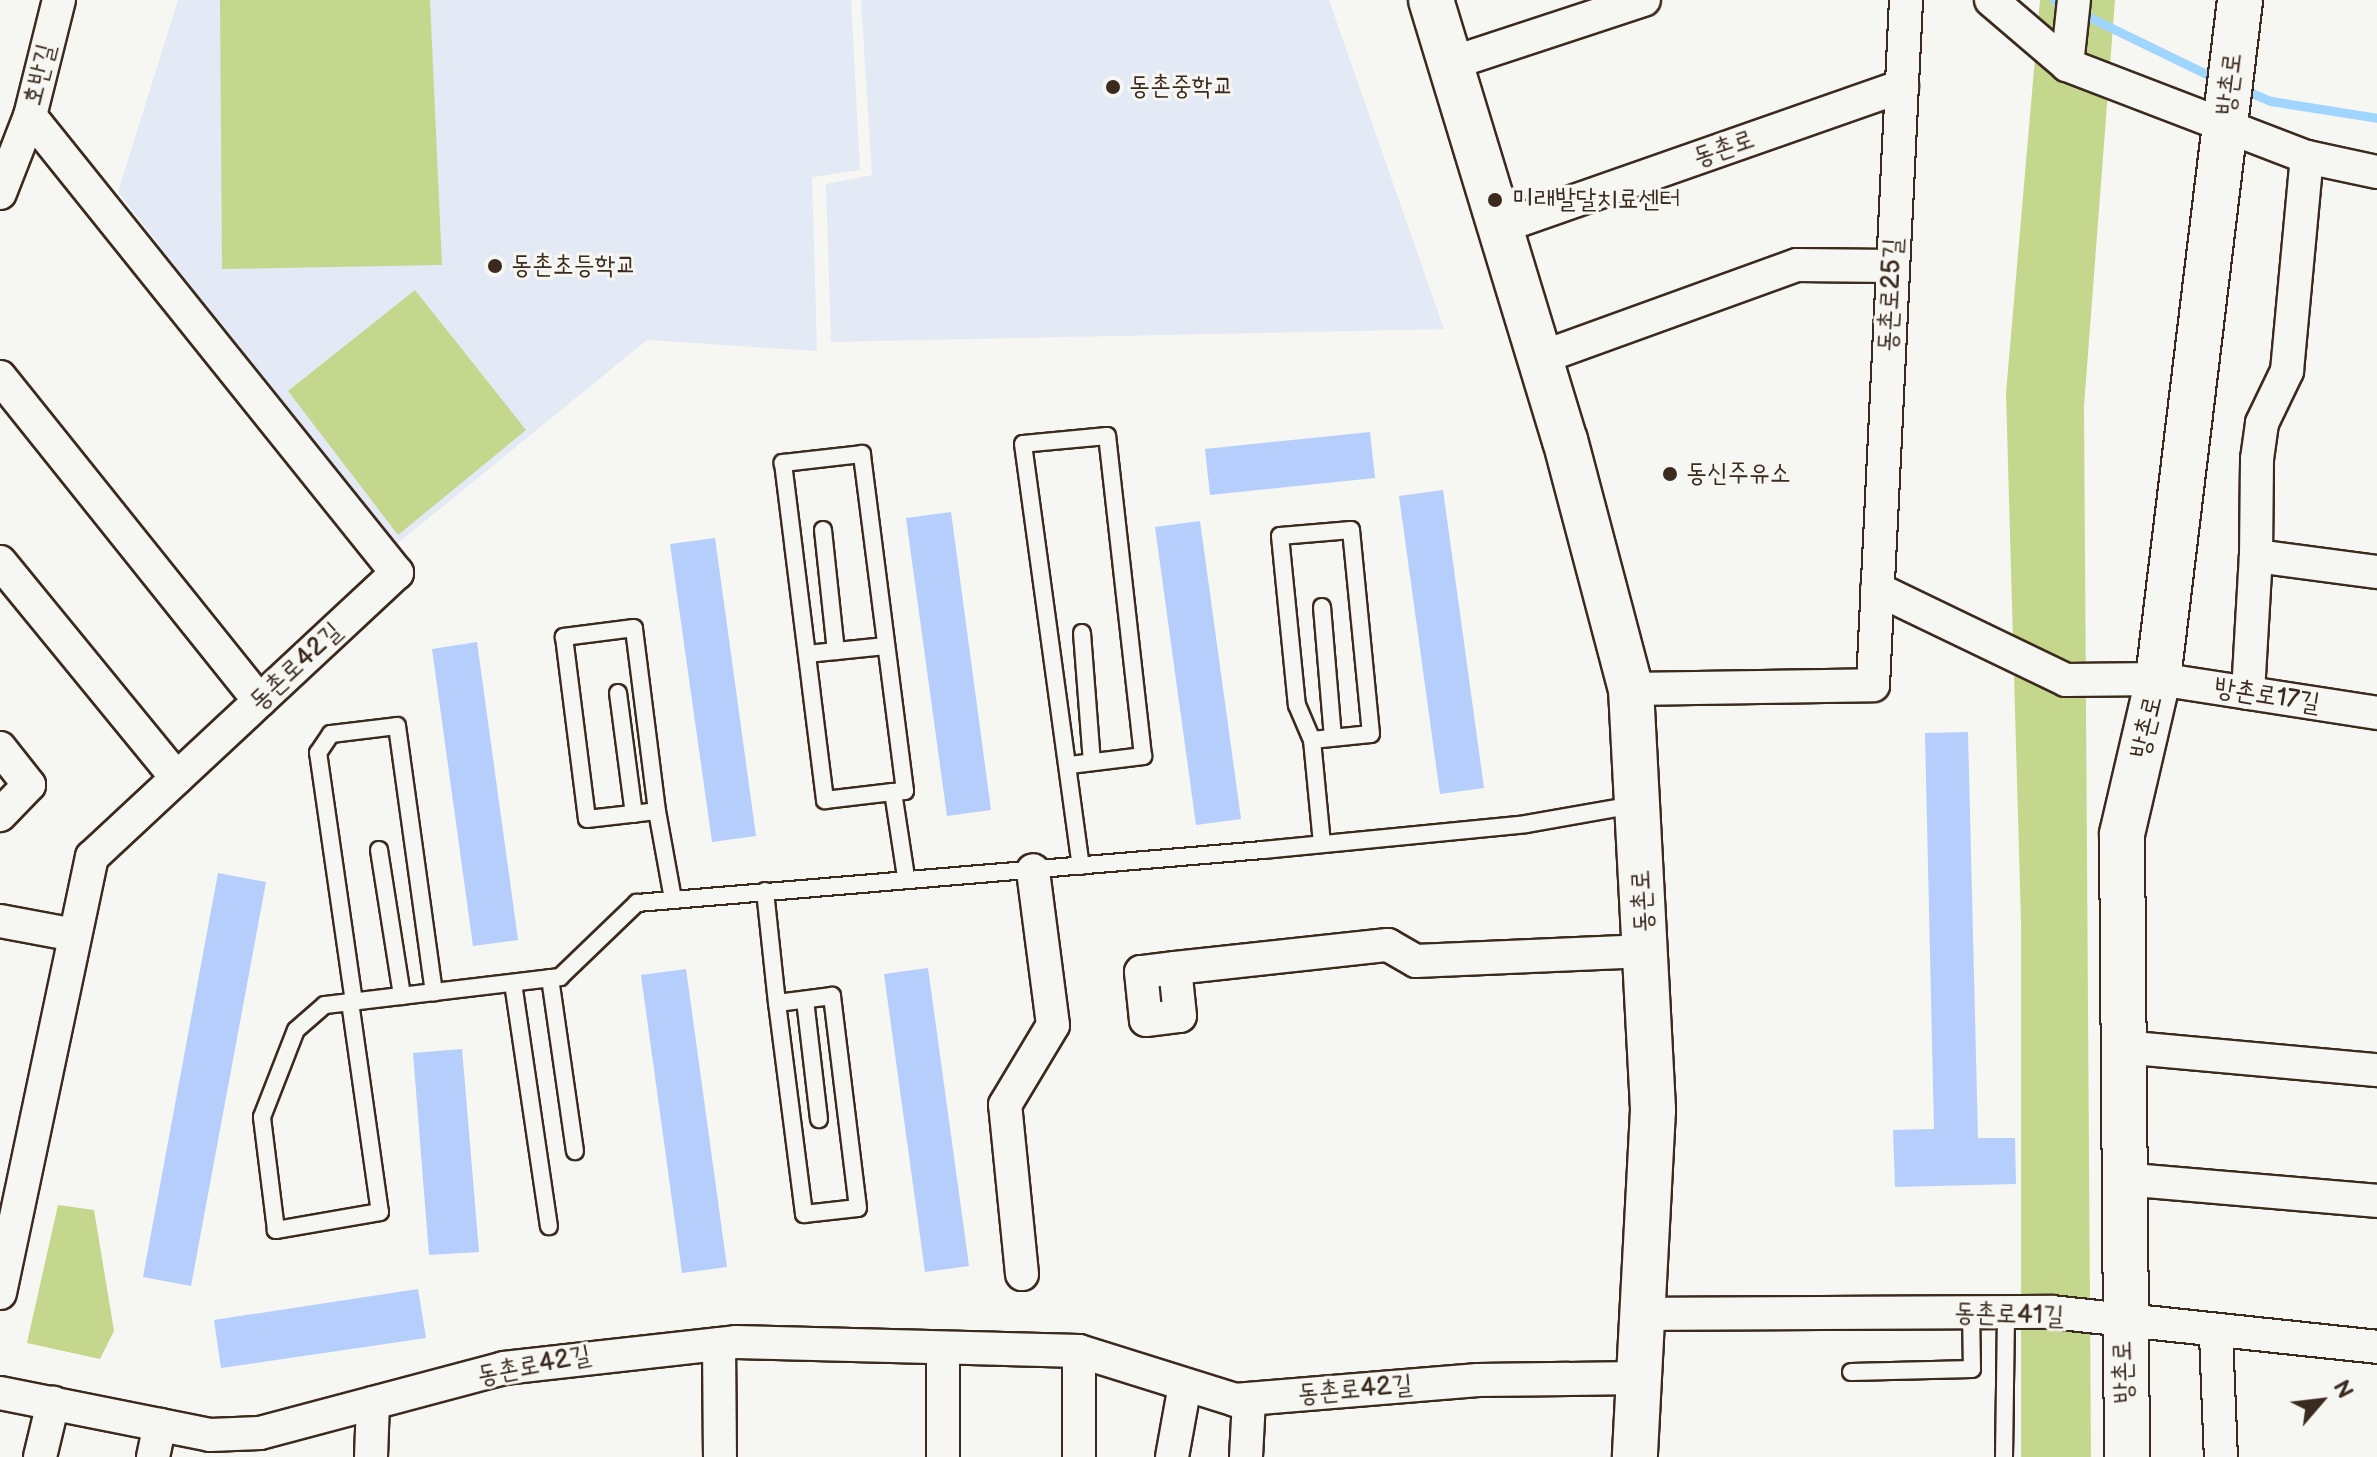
<!DOCTYPE html>
<html>
<head>
<meta charset="utf-8">
<style>
  body { margin:0 }
  #map { position:relative; width:2377px; height:1457px; overflow:hidden; background:#f6f6f2; font-family:"Balsamiq Sans","Poor Story",sans-serif }
  div>[style] { position:absolute }
  [style*='--x'] { left:calc(var(--x)*1px); top:calc(var(--y)*1px); width:calc(var(--w)*1px); rotate:calc(var(--a)*1deg) }
  .built>* { inset:0; background:#e3eaf5 }
  .green>* { inset:0; background:#c5d78c }
  .stream>* { height:9px; margin:-4.5px; padding:0 4.5px; transform-origin:4.5px; border-radius:4.5px; background:#9fd5fe }
  .building>* { inset:0; background:#b6cefc }
  .roads { filter:drop-shadow(2px 0 #3b2a1e) drop-shadow(-2px 0 #3b2a1e) drop-shadow(0 2px #3b2a1e) drop-shadow(0 -2px #3b2a1e) }
  .lane>* { height:16px; margin:-8px; padding:0 8px; transform-origin:8px; border-radius:8px; background:#f6f6f2 }
  .street>* { height:32px; margin:-16px; padding:0 16px; transform-origin:16px; border-radius:16px; background:#f6f6f2 }
  .secondary>* { height:44px; margin:-22px; padding:0 22px; transform-origin:22px; border-radius:22px; background:#f6f6f2 }
  .dots>* { width:22px; height:22px; translate:-50% -50%; box-sizing:border-box; border:4px solid #f6f6f2; border-radius:50% }
  span { translate:-50% -50%; white-space:nowrap; text-align:center; line-height:1.15; -webkit-text-stroke:6px #f6f6f2; paint-order:stroke }
  .street-label { font-size:26px; color:#3b2a1e }
  .poi-label { font-size:26px; color:#3b2a1e }
  .left { translate:0 -50%; text-align:left }
  .north { position:absolute; left:2281px; top:1361px; width:80px; height:80px; -webkit-text-stroke:6px #f6f6f2; paint-order:stroke; rotate:62deg; font-size:22px; font-weight:700; line-height:32px; text-align:center; color:#3b2a1e }
  .north::after { content:''; display:block; margin:auto; width:28px; height:36px; background:#3b2a1e; clip-path:polygon(50% 0,100% 100%,50% 72%,0 100%) }
</style>
</head>
<body>
<div id="map">
  <div class="built">
    <i style="clip-path:polygon(178px 0,851px 0,860px 170px,812px 177px,817px 351px,647px 340px,393px 547px,118px 192px)"></i>
    <i style="clip-path:polygon(861px 0,1329px 0,1444px 329px,831px 342px,826px 184px,872px 175px)"></i>
  </div>
  <div class="green">
    <i style="clip-path:polygon(220px 0,430px 0,442px 265px,222px 269px)"></i>
    <i style="clip-path:polygon(2040px 0,2115px 0,2084px 406px,2091px 1457px,2021px 1457px,2021px 922px,2006px 393px)"></i>
    <i style="clip-path:polygon(415px 290px,526px 430px,398px 535px,288px 391px)"></i>
    <i style="clip-path:polygon(58px 1205px,94px 1210px,114px 1331px,100px 1359px,27px 1343px)"></i>
  </div>
  <div class="stream">
    <i style="--x:2054;--y:0;--w:183;--a:25.9"></i>
    <i style="--x:2240;--y:88;--w:34;--a:23"></i>
    <i style="--x:2271;--y:101;--w:107;--a:9.1"></i>
  </div>
  <div class="building">
    <i style="clip-path:polygon(1370px 432px,1375px 478px,1210px 495px,1205px 449px)"></i>
    <i style="clip-path:polygon(1443px 490px,1484px 788px,1440px 794px,1399px 496px)"></i>
    <i style="clip-path:polygon(951px 512px,991px 810px,947px 816px,906px 518px)"></i>
    <i style="clip-path:polygon(1200px 521px,1241px 819px,1196px 825px,1155px 527px)"></i>
    <i style="clip-path:polygon(715px 538px,756px 836px,712px 842px,670px 544px)"></i>
    <i style="clip-path:polygon(477px 642px,518px 940px,473px 946px,432px 649px)"></i>
    <i style="clip-path:polygon(1968px 732px,1978px 1138px,2015px 1138px,2016px 1184px,1895px 1187px,1893px 1130px,1934px 1129px,1925px 733px)"></i>
    <i style="clip-path:polygon(218px 873px,266px 882px,191px 1286px,143px 1277px)"></i>
    <i style="clip-path:polygon(928px 968px,969px 1266px,925px 1272px,884px 974px)"></i>
    <i style="clip-path:polygon(686px 969px,727px 1267px,682px 1273px,641px 975px)"></i>
    <i style="clip-path:polygon(462px 1049px,479px 1252px,429px 1255px,413px 1053px)"></i>
    <i style="clip-path:polygon(418px 1289px,426px 1338px,221px 1368px,214px 1320px)"></i>
  </div>
  <div class="roads">
    <div class="lane">
      <i style="--x:823;--y:530;--w:122;--a:83.9"></i>
      <i style="--x:1322;--y:607;--w:131;--a:85.2"></i>
      <i style="--x:1082;--y:633;--w:129;--a:85.6"></i>
      <i style="--x:807;--y:654;--w:79;--a:-5.8"></i>
      <i style="--x:618;--y:693;--w:122;--a:82.5"></i>
      <i style="--x:1312;--y:740;--w:59;--a:-5.8"></i>
      <i style="--x:1371;--y:734;--w:205;--a:-95.6"></i>
      <i style="--x:1351;--y:530;--w:71;--a:175.2"></i>
      <i style="--x:1280;--y:536;--w:170;--a:84.3"></i>
      <i style="--x:1297;--y:705;--w:38;--a:67"></i>
      <i style="--x:1312;--y:740;--w:104;--a:84.5"></i>
      <i style="--x:1070;--y:765;--w:74;--a:-7"></i>
      <i style="--x:1143;--y:756;--w:322;--a:-96.4"></i>
      <i style="--x:1107;--y:436;--w:84;--a:174.6"></i>
      <i style="--x:1023;--y:444;--w:426;--a:82.2"></i>
      <i style="--x:893;--y:792;--w:12;--a:-5"></i>
      <i style="--x:905;--y:791;--w:340;--a:-97.3"></i>
      <i style="--x:862;--y:454;--w:80;--a:173.5"></i>
      <i style="--x:783;--y:463;--w:340;--a:82.9"></i>
      <i style="--x:825;--y:800;--w:68;--a:-6.7"></i>
      <i style="--x:893;--y:792;--w:86;--a:81.3"></i>
      <i style="--x:657;--y:811;--w:184;--a:-97.2"></i>
      <i style="--x:634;--y:628;--w:71;--a:172.7"></i>
      <i style="--x:564;--y:637;--w:183;--a:82.8"></i>
      <i style="--x:587;--y:819;--w:70;--a:-6.5"></i>
      <i style="--x:657;--y:811;--w:89;--a:79.7"></i>
      <i style="--x:379;--y:850;--w:148;--a:81"></i>
      <i style="--x:765;--y:891;--w:113;--a:83.9"></i>
      <i style="--x:777;--y:1003;--w:213;--a:82.7"></i>
      <i style="--x:804;--y:1214;--w:54;--a:-6.3"></i>
      <i style="--x:858;--y:1208;--w:214;--a:-97"></i>
      <i style="--x:832;--y:996;--w:55;--a:172.7"></i>
      <i style="--x:550;--y:978;--w:175;--a:81.8"></i>
      <i style="--x:513;--y:983;--w:246;--a:81.6"></i>
      <i style="--x:805;--y:1000;--w:120;--a:83.3"></i>
      <i style="--x:350;--y:1002;--w:212;--a:81.9"></i>
      <i style="--x:380;--y:1212;--w:106;--a:170.2"></i>
      <i style="--x:276;--y:1230;--w:114;--a:-97.1"></i>
      <i style="--x:262;--y:1117;--w:93;--a:-68.7"></i>
      <i style="--x:296;--y:1030;--w:38;--a:-41"></i>
      <i style="--x:325;--y:1005;--w:237;--a:-6.8"></i>
      <i style="--x:560;--y:977;--w:107;--a:-43.9"></i>
      <i style="--x:637;--y:903;--w:628;--a:-4.84"></i>
      <i style="--x:1263;--y:850;--w:264;--a:-5.6"></i>
      <i style="--x:1526;--y:824;--w:110;--a:-10"></i>
      <i style="--x:354;--y:1002;--w:252;--a:-98.2"></i>
      <i style="--x:318;--y:753;--w:23;--a:-56"></i>
      <i style="--x:331;--y:734;--w:66;--a:-6.9"></i>
      <i style="--x:397;--y:726;--w:269;--a:82.1"></i>
      <i style="--x:1851;--y:1372;--w:121;--a:-1.4"></i>
      <i style="--x:1972;--y:1369;--w:56;--a:-91"></i>
      <i style="--x:2004;--y:1457;--w:145;--a:-89.2"></i>
    </div>
    <div class="street">
      <i style="--x:1991;--y:0;--w:100;--a:40.5"></i>
      <i style="--x:2067;--y:65;--w:257;--a:21"></i>
      <i style="--x:2307;--y:157;--w:72;--a:12.1"></i>
      <i style="--x:1452;--y:63;--w:202;--a:-18.2"></i>
      <i style="--x:2067;--y:65;--w:65;--a:-83.9"></i>
      <i style="--x:0;--y:193;--w:83;--a:-68.7"></i>
      <i style="--x:30;--y:116;--w:120;--a:-76"></i>
      <i style="--x:1500;--y:227;--w:426;--a:-19.3"></i>
      <i style="--x:1540;--y:358;--w:273;--a:-19.9"></i>
      <i style="--x:1797;--y:265;--w:96;--a:0.6"></i>
      <i style="--x:0;--y:377;--w:415;--a:51.3"></i>
      <i style="--x:2256;--y:556;--w:97;--a:-89.4"></i>
      <i style="--x:2257;--y:459;--w:36;--a:-82"></i>
      <i style="--x:2262;--y:423;--w:58;--a:-64.3"></i>
      <i style="--x:2287;--y:371;--w:215;--a:-84.7"></i>
      <i style="--x:0;--y:562;--w:279;--a:50.7"></i>
      <i style="--x:1877;--y:589;--w:210;--a:25.7"></i>
      <i style="--x:2066;--y:680;--w:92;--a:-0.6"></i>
      <i style="--x:2158;--y:679;--w:222;--a:8.8"></i>
      <i style="--x:1631;--y:689;--w:242;--a:-0.9"></i>
      <i style="--x:1873;--y:685;--w:686;--a:-87.24"></i>
      <i style="--x:2248;--y:693;--w:137;--a:-86.7"></i>
      <i style="--x:2256;--y:556;--w:122;--a:7.5"></i>
      <i style="--x:0;--y:748;--w:47;--a:51.9"></i>
      <i style="--x:29;--y:785;--w:42;--a:134"></i>
      <i style="--x:0;--y:921;--w:76;--a:10.6"></i>
      <i style="--x:1175;--y:968;--w:34;--a:173"></i>
      <i style="--x:1141;--y:972;--w:48;--a:84.1"></i>
      <i style="--x:1146;--y:1020;--w:34;--a:-7"></i>
      <i style="--x:1180;--y:1016;--w:48;--a:-95.9"></i>
      <i style="--x:1175;--y:968;--w:214;--a:-6.2"></i>
      <i style="--x:1388;--y:945;--w:32;--a:30"></i>
      <i style="--x:1416;--y:961;--w:230;--a:-2.5"></i>
      <i style="--x:2122;--y:1047;--w:256;--a:5.2"></i>
      <i style="--x:2122;--y:1179;--w:256;--a:4.9"></i>
      <i style="--x:1022;--y:1274;--w:170;--a:-95.7"></i>
      <i style="--x:1005;--y:1105;--w:93;--a:-59"></i>
      <i style="--x:1053;--y:1025;--w:156;--a:-97.4"></i>
      <i style="--x:0;--y:1293;--w:446;--a:-78.1"></i>
      <i style="--x:92;--y:857;--w:417;--a:-43"></i>
      <i style="--x:397;--y:573;--w:586;--a:-128.77"></i>
      <i style="--x:1640;--y:1314;--w:411;--a:-0.3"></i>
      <i style="--x:2051;--y:1312;--w:328;--a:6.1"></i>
      <i style="--x:2216;--y:1335;--w:122;--a:87.7"></i>
      <i style="--x:719;--y:1344;--w:113;--a:89.5"></i>
      <i style="--x:943;--y:1348;--w:109;--a:90"></i>
      <i style="--x:0;--y:1393;--w:214;--a:11.3"></i>
      <i style="--x:210;--y:1435;--w:50;--a:-2.3"></i>
      <i style="--x:260;--y:1433;--w:253;--a:-14.9"></i>
      <i style="--x:504;--y:1368;--w:233;--a:-6.4"></i>
      <i style="--x:736;--y:1342;--w:343;--a:1.5"></i>
      <i style="--x:1079;--y:1351;--w:164;--a:17.4"></i>
      <i style="--x:1235;--y:1400;--w:244;--a:-4.7"></i>
      <i style="--x:1478;--y:1380;--w:160;--a:-0.7"></i>
      <i style="--x:40;--y:1457;--w:56;--a:-76.5"></i>
      <i style="--x:153;--y:1457;--w:33;--a:-78"></i>
      <i style="--x:371;--y:1457;--w:54;--a:-87.9"></i>
      <i style="--x:1079;--y:1457;--w:106;--a:-90"></i>
      <i style="--x:1172;--y:1457;--w:68;--a:-79.8"></i>
      <i style="--x:1246;--y:1457;--w:58;--a:-87"></i>
    </div>
    <div class="secondary">
      <i style="--x:1431;--y:0;--w:460;--a:73.1"></i>
      <i style="--x:1565;--y:440;--w:258;--a:75.2"></i>
      <i style="--x:1631;--y:689;--w:422;--a:87"></i>
      <i style="--x:1653;--y:1110;--w:347;--a:93"></i>
      <i style="--x:2127;--y:1457;--w:623;--a:-90.46"></i>
      <i style="--x:2122;--y:834;--w:159;--a:-76.9"></i>
      <i style="--x:2158;--y:679;--w:684;--a:-83.11"></i>
    </div>
  </div>
  <div class="dots">
    <i style="left:1113px;top:87px;background:#3b2a1e"></i>
    <i style="left:1495px;top:200px;background:#3b2a1e"></i>
    <i style="left:495px;top:266px;background:#3b2a1e"></i>
    <i style="left:1670px;top:474px;background:#3b2a1e"></i>
  </div>
  <div class="street-label">
    <span style="left:40px;top:75px;rotate:-76deg">호반길</span>
    <span style="left:2230px;top:84px;rotate:-83deg">방촌로</span>
    <span style="left:1724px;top:149px;rotate:-19deg">동촌로</span>
    <span style="left:1891px;top:295px;rotate:-87deg">동촌로25길</span>
    <span style="left:296px;top:667px;rotate:-43deg">동촌로42길</span>
    <span style="left:2267px;top:696px;rotate:9deg">방촌로17길</span>
    <span style="left:2147px;top:727px;rotate:-77deg">방촌로</span>
    <span style="left:1643px;top:901px;rotate:-93deg">동촌로</span>
    <span style="left:2009px;top:1315px;rotate:2deg">동촌로41길</span>
    <span style="left:534px;top:1366px;rotate:-11deg">동촌로42길</span>
    <span style="left:2124px;top:1372px;rotate:-92deg">방촌로</span>
    <span style="left:1355px;top:1390px;rotate:-5deg">동촌로42길</span>
  </div>
  <div class="poi-label">
    <span class="left" style="left:1129px;top:87px">동촌중학교</span>
    <span class="left" style="left:1513px;top:200px">미래발달치료센터</span>
    <span class="left" style="left:511px;top:266px">동촌초등학교</span>
    <span class="left" style="left:1686px;top:474px">동신주유소</span>
  </div>
  <div class="north">N</div>
</div>
</body>
</html>
